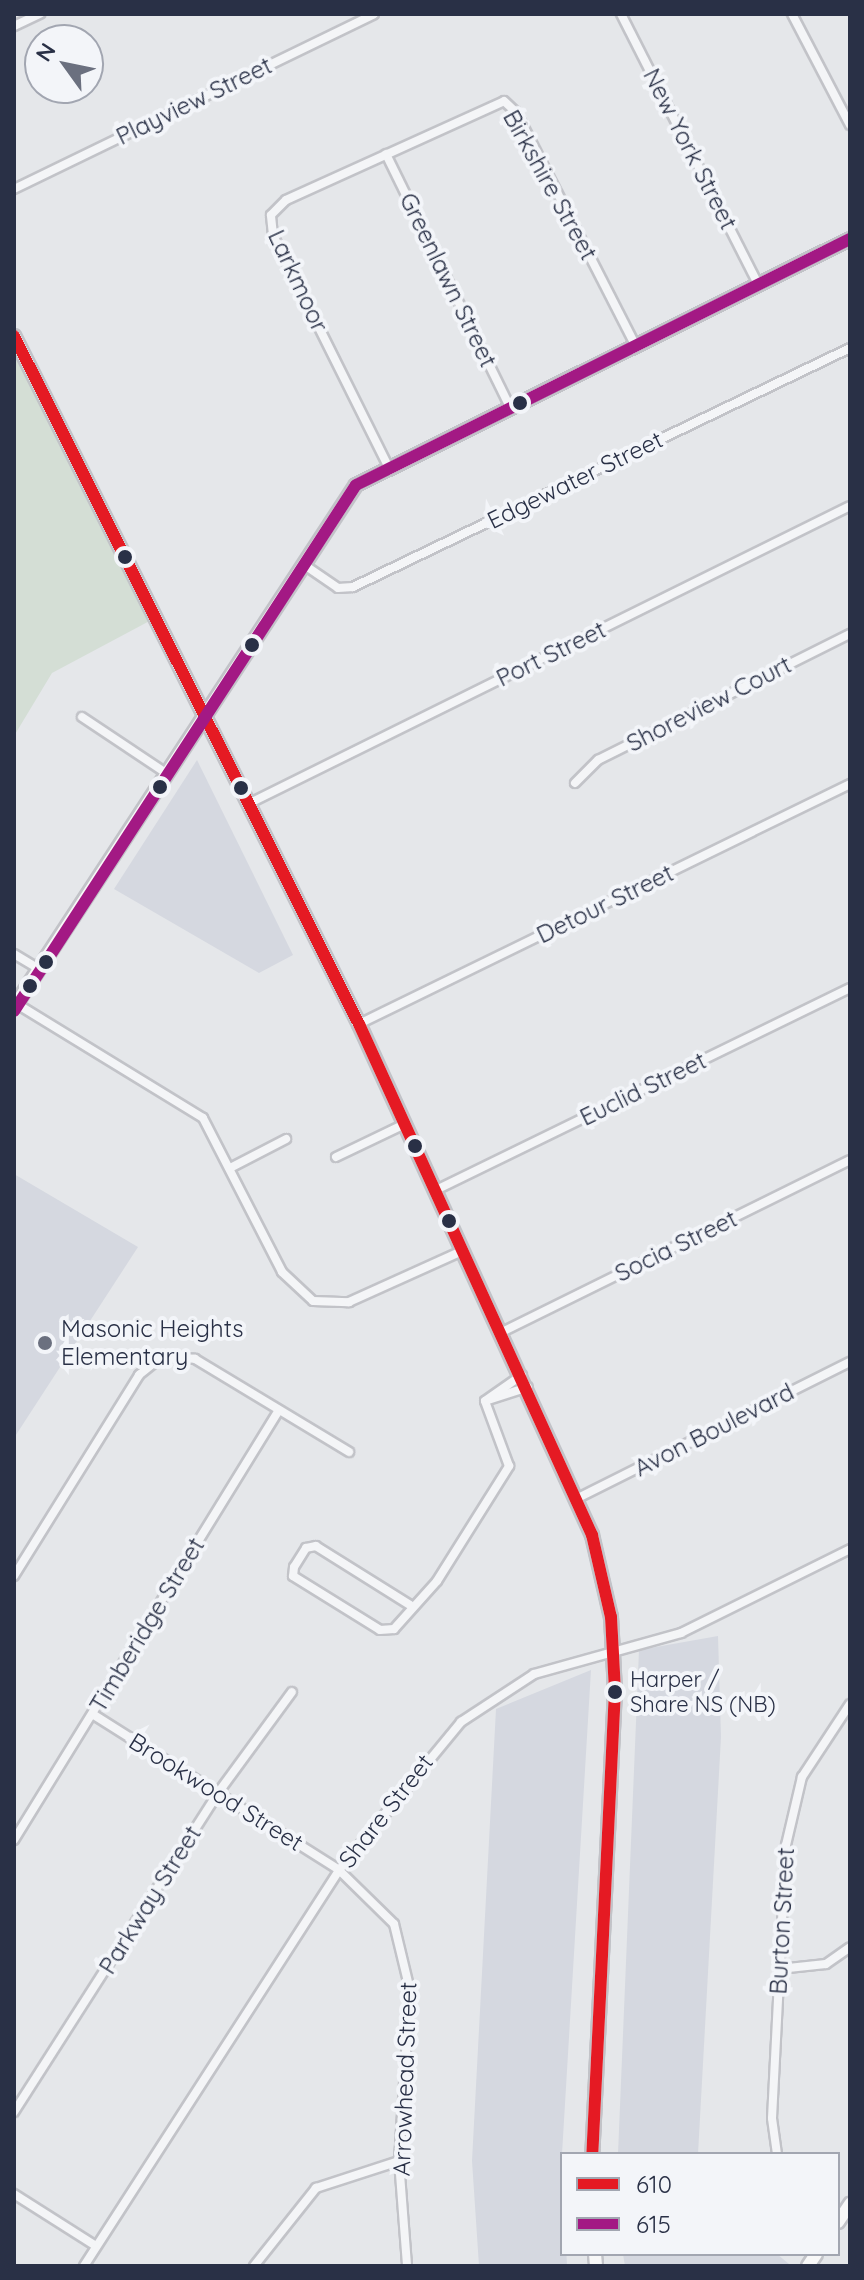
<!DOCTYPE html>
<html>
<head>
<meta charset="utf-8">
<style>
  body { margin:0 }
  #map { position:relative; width:864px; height:2280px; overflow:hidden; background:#e5e7ea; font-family:Quicksand,sans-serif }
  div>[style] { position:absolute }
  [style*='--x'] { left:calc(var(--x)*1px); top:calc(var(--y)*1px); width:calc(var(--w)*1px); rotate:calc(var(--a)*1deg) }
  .built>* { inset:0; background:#d5d8e0 }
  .green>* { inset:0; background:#d4ded5 }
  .roads { filter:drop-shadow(2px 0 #c2c3c8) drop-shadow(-2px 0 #c2c3c8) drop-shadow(0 2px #c2c3c8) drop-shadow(0 -2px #c2c3c8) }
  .street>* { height:8px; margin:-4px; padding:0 4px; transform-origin:4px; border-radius:4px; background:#f4f5f7 }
  .secondary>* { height:12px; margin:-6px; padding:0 6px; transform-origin:6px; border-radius:6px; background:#f8f8f8 }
  .bus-1>* { height:12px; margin:-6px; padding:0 6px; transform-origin:6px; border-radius:6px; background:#e51a23 }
  .bus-2>* { height:12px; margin:-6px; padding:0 6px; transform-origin:6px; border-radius:6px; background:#a31984 }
  .dots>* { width:22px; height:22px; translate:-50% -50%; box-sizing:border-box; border:4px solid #f3f5f9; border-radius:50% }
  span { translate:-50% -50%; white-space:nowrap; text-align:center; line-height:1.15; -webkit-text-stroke:8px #f3f5f9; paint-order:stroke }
  .bus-label { font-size:22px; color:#293046 }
  .left { translate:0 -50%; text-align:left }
  .street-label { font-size:24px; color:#293046 }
  .poi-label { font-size:24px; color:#293046 }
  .frame { position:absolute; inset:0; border:16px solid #293046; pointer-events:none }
  .legend { position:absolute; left:560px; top:2152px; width:280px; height:104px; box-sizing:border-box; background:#f3f5f9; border:2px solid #a2a6b1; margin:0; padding:10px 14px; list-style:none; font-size:24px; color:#293046 }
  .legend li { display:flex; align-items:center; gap:16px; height:40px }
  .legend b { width:40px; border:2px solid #a2a6b1 }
  .north { position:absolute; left:24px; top:24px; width:80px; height:80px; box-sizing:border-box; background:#f3f5f9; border:2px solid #a2a6b1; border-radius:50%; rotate:303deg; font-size:22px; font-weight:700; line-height:32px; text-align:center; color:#293046 }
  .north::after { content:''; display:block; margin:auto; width:28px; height:36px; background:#6b707f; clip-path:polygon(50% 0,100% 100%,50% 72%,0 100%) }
</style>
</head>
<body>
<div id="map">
  <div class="built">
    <i style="clip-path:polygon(197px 760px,293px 955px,259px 973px,114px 889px)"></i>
    <i style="clip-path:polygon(14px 1174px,138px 1247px,14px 1438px)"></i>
    <i style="clip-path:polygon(718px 1636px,721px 1737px,698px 2154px,618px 2154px,639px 1650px)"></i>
    <i style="clip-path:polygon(591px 1670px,562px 2154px,567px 2266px,479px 2266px,472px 2161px,496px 1709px)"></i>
    <i style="clip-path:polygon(623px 2254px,777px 2254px,789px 2264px,625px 2266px)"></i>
  </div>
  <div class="green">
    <i style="clip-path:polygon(14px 332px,157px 617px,52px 673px,14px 736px)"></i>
  </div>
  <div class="roads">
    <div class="street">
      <i style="--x:621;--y:14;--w:303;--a:63.1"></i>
      <i style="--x:792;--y:14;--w:125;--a:62.4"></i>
      <i style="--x:14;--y:26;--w:29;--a:-25"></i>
      <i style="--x:386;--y:154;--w:280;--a:63.9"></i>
      <i style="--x:14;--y:189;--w:400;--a:-25.9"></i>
      <i style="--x:387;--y:464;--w:256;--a:-116.5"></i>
      <i style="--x:273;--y:235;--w:20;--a:-96"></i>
      <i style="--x:271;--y:215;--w:21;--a:-45"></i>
      <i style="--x:286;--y:200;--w:239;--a:-24.4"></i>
      <i style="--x:504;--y:101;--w:16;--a:43"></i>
      <i style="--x:516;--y:112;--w:259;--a:62.9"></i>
      <i style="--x:303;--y:564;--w:42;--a:34.4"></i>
      <i style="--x:338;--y:588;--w:15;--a:-4"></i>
      <i style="--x:353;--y:587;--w:551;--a:-25.68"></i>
      <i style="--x:82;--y:717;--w:101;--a:33.7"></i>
      <i style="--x:575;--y:783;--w:33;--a:-45"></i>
      <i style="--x:598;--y:760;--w:282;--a:-26.6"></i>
      <i style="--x:252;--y:802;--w:667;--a:-26.33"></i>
      <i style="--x:14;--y:954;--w:29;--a:31"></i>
      <i style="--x:17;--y:1004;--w:218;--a:31.5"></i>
      <i style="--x:203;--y:1118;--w:173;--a:62.8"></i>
      <i style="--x:282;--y:1272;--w:42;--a:43.1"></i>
      <i style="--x:313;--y:1301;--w:36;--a:2"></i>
      <i style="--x:349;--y:1302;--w:126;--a:-24.3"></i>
      <i style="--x:359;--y:1024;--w:547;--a:-26.05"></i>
      <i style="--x:336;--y:1157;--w:76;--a:-25.6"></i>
      <i style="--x:232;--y:1167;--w:61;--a:-27.4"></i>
      <i style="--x:436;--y:1190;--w:461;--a:-26"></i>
      <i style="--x:502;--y:1332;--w:388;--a:-26.3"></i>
      <i style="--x:522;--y:1375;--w:45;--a:144.9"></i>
      <i style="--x:485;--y:1401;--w:45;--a:-18"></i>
      <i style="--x:578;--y:1498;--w:304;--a:-26.6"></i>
      <i style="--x:14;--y:1576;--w:237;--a:-58.1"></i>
      <i style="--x:139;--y:1375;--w:28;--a:-39"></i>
      <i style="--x:161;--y:1357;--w:34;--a:3"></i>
      <i style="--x:195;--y:1359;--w:180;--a:31.1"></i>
      <i style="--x:410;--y:1605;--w:111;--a:-147.9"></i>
      <i style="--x:316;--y:1546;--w:10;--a:169"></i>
      <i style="--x:306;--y:1548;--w:22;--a:122"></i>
      <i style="--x:294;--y:1567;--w:9;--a:96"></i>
      <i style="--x:293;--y:1576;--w:102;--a:31.8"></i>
      <i style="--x:380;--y:1630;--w:14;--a:-4"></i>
      <i style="--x:394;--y:1629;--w:64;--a:-48.1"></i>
      <i style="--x:437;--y:1581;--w:136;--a:-57.9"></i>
      <i style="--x:509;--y:1466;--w:69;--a:-110.3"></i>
      <i style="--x:94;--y:1715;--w:290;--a:32.3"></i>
      <i style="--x:339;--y:1870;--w:77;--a:44.5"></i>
      <i style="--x:394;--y:1924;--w:68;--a:76.4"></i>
      <i style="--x:410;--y:1990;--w:171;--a:93.7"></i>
      <i style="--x:399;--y:2161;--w:105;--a:85.6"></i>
      <i style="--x:14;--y:1840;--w:505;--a:-58.36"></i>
      <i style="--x:779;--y:1969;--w:47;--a:-6.1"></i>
      <i style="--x:826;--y:1964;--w:29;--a:-35"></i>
      <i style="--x:14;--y:2112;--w:379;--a:-57.4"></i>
      <i style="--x:218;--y:1793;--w:125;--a:-53.8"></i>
      <i style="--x:777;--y:2154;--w:36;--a:-98"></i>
      <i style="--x:772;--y:2118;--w:273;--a:-87.1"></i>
      <i style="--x:786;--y:1845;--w:70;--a:-76.8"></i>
      <i style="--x:802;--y:1777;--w:87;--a:-56.7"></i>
      <i style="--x:14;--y:2194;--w:97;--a:32.4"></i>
      <i style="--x:84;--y:2266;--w:471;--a:-57.2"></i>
      <i style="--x:339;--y:1870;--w:192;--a:-50.5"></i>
      <i style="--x:461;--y:1722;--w:87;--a:-33.3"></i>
      <i style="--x:534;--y:1674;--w:153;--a:-15.6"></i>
      <i style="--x:681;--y:1633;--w:189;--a:-26.4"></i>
      <i style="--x:254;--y:2266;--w:100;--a:-51.5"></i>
      <i style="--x:316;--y:2188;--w:87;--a:-18"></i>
    </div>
    <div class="secondary">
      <i style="--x:14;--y:336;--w:770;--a:63.37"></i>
      <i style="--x:359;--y:1024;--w:562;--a:65.49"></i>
      <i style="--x:592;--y:1535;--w:84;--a:77"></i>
      <i style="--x:611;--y:1617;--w:73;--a:86.9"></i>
      <i style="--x:615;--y:1690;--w:465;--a:92.8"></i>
      <i style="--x:14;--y:1007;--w:624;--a:-56.77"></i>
      <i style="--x:356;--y:485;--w:552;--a:-26.47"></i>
      <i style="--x:838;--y:2222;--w:22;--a:-56"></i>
      <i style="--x:595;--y:2254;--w:12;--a:85"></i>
      <i style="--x:808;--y:2266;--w:14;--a:-56"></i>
    </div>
  </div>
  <div class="bus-1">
    <i style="--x:14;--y:336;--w:770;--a:63.37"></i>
    <i style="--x:359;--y:1024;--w:562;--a:65.49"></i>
    <i style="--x:592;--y:1535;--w:84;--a:77"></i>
    <i style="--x:611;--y:1617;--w:73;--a:86.9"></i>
    <i style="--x:615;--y:1690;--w:465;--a:92.8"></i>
  </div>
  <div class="bus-2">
    <i style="--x:14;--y:1011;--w:627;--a:-56.97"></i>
    <i style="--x:356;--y:485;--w:552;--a:-26.47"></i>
  </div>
  <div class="dots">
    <i style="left:520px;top:403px;background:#293046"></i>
    <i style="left:125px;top:557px;background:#293046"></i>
    <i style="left:252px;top:645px;background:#293046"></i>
    <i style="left:160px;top:787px;background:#293046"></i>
    <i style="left:241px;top:788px;background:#293046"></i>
    <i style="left:46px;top:962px;background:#293046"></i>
    <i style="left:30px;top:986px;background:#293046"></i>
    <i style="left:415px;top:1146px;background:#293046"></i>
    <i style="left:449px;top:1221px;background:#293046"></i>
    <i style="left:45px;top:1343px;background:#6b707f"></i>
    <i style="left:615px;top:1692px;background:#293046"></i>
  </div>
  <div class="bus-label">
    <span class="left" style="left:630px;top:1692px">Harper /<br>Share NS (NB)</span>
  </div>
  <div class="street-label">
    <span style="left:194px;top:101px;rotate:-26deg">Playview Street</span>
    <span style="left:690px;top:149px;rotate:63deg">New York Street</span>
    <span style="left:550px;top:185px;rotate:61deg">Birkshire Street</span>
    <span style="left:448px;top:280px;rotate:64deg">Greenlawn Street</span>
    <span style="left:298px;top:281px;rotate:65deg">Larkmoor</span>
    <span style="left:575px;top:480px;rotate:-26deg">Edgewater Street</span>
    <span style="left:551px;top:654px;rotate:-26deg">Port Street</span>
    <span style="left:709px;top:704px;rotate:-27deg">Shoreview Court</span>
    <span style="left:605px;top:904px;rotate:-26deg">Detour Street</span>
    <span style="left:643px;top:1089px;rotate:-26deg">Euclid Street</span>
    <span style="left:676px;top:1246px;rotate:-26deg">Socia Street</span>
    <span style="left:714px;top:1430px;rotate:-27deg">Avon Boulevard</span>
    <span style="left:147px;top:1625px;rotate:-59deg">Timberidge Street</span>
    <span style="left:216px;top:1792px;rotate:32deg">Brookwood Street</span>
    <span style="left:386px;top:1811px;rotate:-52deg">Share Street</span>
    <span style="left:150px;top:1900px;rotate:-58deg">Parkway Street</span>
    <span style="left:782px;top:1921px;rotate:-87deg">Burton Street</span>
    <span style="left:405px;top:2079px;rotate:-88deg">Arrowhead Street</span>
  </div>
  <div class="poi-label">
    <span class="left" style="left:61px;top:1343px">Masonic Heights<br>Elementary</span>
  </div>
  <div class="frame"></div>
  <ul class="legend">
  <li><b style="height:10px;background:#e51a23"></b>610</li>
  <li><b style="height:10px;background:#a31984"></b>615</li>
  </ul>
  <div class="north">N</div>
</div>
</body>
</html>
